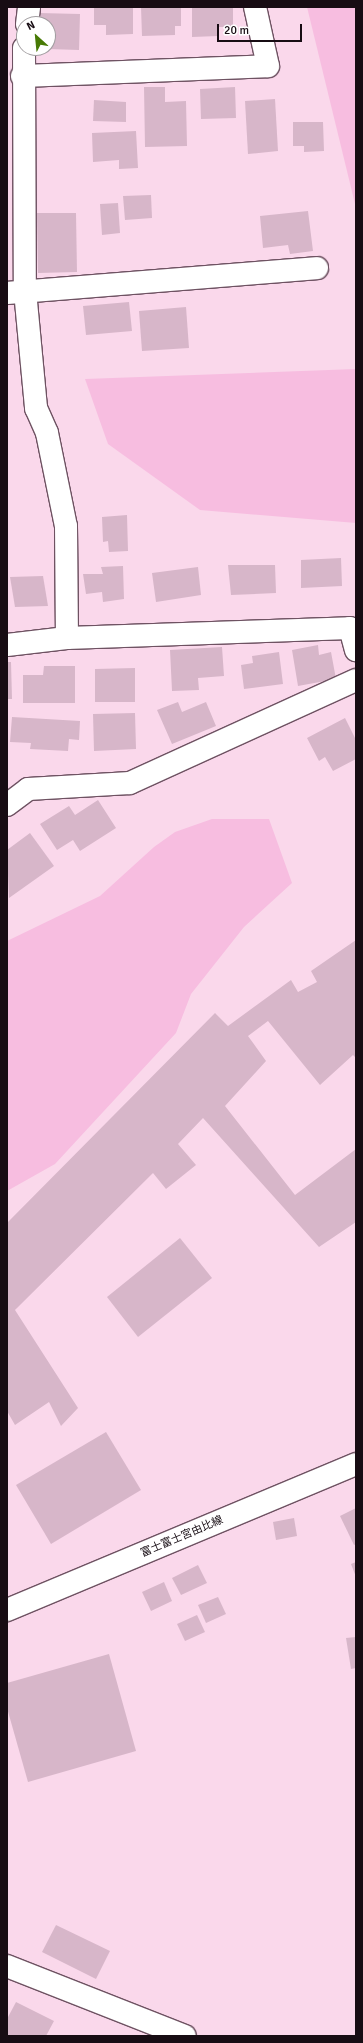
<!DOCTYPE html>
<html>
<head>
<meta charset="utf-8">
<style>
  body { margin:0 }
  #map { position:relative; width:363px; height:2043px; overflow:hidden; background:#fad8eb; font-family:Signika,"Noto Sans JP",sans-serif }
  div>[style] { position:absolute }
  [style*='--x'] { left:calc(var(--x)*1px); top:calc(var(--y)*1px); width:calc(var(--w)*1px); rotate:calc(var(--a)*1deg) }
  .green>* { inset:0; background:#f7bde0 }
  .building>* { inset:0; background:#d7b6c9 }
  .roads { filter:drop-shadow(1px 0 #6e5262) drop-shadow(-1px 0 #6e5262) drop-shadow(0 1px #6e5262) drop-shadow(0 -1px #6e5262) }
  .street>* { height:22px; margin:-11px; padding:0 11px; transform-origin:11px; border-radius:11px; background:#fff }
  .primary>* { height:22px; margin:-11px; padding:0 11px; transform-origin:11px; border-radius:11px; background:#fff }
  span { translate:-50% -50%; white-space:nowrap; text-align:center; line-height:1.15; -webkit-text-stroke:3px #fff; paint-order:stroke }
  .street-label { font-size:11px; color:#170c13 }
  .frame { position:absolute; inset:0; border:8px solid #170c13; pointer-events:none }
  .north { position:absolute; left:16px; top:16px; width:40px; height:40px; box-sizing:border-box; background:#fff; border:1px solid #a29ea1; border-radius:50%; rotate:333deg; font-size:11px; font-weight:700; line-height:16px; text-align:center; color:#170c13 }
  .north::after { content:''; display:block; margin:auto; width:14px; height:18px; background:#477a05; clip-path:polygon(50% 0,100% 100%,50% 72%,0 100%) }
  .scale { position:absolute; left:217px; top:24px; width:85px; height:18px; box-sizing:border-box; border:2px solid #170c13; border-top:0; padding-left:5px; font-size:12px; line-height:14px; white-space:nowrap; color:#170c13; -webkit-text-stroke:3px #fff; paint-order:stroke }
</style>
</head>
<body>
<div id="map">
  <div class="green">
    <i style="clip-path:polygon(307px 7px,356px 7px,356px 208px)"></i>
    <i style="clip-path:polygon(356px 369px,356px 523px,200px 510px,108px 444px,85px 379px)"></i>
    <i style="clip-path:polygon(212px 819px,269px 819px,292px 883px,244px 927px,191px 994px,176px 1033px,55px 1164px,7px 1191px,7px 941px,100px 896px,154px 847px,175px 832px)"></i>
  </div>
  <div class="building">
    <i style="clip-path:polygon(94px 7px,133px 7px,133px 34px,106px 35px,106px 25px,94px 25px)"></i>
    <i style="clip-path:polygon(141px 7px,181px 7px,181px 26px,175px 26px,175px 35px,142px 36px)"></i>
    <i style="clip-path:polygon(192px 7px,233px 7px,233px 27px,218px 27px,218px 36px,192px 37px)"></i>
    <i style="clip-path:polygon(39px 13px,80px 14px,79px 50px,48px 49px,48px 24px,39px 24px)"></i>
    <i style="clip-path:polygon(144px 87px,165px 87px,165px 102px,186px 101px,187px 146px,145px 147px)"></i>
    <i style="clip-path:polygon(235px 87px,236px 118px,201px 119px,200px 89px)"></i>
    <i style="clip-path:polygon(275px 99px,278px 151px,248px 154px,245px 101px)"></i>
    <i style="clip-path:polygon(94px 100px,126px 102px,126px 122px,93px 121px)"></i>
    <i style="clip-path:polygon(293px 122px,323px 122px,324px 151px,304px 152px,304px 146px,293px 146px)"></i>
    <i style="clip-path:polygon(136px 131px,138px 168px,119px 169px,119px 160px,93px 162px,92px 133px)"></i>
    <i style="clip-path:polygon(151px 195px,152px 218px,125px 220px,123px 196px)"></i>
    <i style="clip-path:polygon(118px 203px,120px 233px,102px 235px,100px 204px)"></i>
    <i style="clip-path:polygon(308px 211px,313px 251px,290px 254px,288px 245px,263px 248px,260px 216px)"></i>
    <i style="clip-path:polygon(37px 213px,76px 213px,77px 272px,38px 273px)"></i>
    <i style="clip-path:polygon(129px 302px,132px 331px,86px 335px,83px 306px)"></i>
    <i style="clip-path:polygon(186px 307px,189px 348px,142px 351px,139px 311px)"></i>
    <i style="clip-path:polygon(127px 515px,128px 551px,109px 552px,108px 541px,103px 542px,102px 517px)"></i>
    <i style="clip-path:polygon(341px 558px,342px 586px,301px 588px,301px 560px)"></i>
    <i style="clip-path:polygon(228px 565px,275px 565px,276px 593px,231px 595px)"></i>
    <i style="clip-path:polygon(123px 566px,124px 599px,103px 602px,102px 592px,86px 594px,83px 574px,103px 574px,101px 567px)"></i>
    <i style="clip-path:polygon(198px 567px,201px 595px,156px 602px,152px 573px)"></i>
    <i style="clip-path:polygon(43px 576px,48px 606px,15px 607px,10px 577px)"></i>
    <i style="clip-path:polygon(318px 645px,319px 655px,331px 652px,336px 679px,298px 686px,292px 650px)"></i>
    <i style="clip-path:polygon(222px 647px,224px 676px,198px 678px,199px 690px,172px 691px,170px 650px)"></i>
    <i style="clip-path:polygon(279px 652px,283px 684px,244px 689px,241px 665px,253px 663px,252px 656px)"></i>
    <i style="clip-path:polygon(7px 662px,11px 662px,12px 699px,7px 699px)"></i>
    <i style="clip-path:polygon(44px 666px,75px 666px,75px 703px,23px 703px,23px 675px,43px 675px)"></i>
    <i style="clip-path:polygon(135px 668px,135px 702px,95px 702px,95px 669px)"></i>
    <i style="clip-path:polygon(178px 702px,182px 712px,206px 702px,216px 726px,172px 744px,157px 710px)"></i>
    <i style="clip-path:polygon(135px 713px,136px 749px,94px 751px,93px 714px)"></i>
    <i style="clip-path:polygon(12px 717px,80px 721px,79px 740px,69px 739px,68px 751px,30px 749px,31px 743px,10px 742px)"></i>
    <i style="clip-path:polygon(345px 718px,356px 740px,356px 759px,333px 771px,325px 757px,319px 761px,307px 738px)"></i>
    <i style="clip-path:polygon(98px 800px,116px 828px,80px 851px,73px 840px,57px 850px,40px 824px,69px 806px,75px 815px)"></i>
    <i style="clip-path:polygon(30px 833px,54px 866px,9px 898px,7px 850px)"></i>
    <i style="clip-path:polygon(356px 940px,356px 1058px,353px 1055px,320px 1085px,268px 1021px,248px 1036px,266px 1061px,225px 1106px,295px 1195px,356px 1149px,356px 1222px,319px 1247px,203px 1118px,178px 1144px,196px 1165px,166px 1189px,153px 1173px,15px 1310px,78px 1408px,61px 1426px,49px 1402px,15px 1425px,7px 1411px,7px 1223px,215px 1013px,228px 1026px,291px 980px,298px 992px,317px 982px,311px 971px)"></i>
    <i style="clip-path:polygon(180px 1238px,212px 1278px,138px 1337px,107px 1297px)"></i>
    <i style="clip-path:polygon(106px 1432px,141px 1490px,51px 1544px,16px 1485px)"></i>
    <i style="clip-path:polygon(356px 1508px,356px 1544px,354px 1545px,340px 1516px)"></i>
    <i style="clip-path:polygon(294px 1518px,297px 1536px,276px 1540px,273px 1522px)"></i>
    <i style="clip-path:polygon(356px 1562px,356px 1577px,351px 1564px)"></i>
    <i style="clip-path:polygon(198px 1565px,207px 1583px,181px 1595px,172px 1578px)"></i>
    <i style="clip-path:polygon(164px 1582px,172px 1601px,151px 1611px,142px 1592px)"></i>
    <i style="clip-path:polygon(218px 1597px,226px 1614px,206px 1623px,198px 1605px)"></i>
    <i style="clip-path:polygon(197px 1615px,205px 1632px,185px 1641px,177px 1624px)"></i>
    <i style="clip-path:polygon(356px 1637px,356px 1668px,351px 1669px,346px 1638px)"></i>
    <i style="clip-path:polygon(109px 1654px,136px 1751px,28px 1782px,7px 1708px,7px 1683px)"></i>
    <i style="clip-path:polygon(56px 1925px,110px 1951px,96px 1979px,42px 1952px)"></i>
    <i style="clip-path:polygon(16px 2002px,54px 2021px,46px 2036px,7px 2036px,7px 2019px)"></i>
  </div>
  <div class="roads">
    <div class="street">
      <i style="--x:27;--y:24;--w:17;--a:-83"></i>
      <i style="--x:24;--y:48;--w:243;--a:89.8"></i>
      <i style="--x:25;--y:291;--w:118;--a:84.6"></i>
      <i style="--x:36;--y:408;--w:27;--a:66"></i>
      <i style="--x:47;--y:433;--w:95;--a:78.5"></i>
      <i style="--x:66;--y:526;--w:112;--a:89.5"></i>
      <i style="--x:22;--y:76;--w:246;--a:-2.3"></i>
      <i style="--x:268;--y:66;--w:60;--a:-102.4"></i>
      <i style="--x:7;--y:293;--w:311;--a:-4.6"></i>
      <i style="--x:7;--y:645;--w:60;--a:-6.7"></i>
      <i style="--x:67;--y:638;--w:283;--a:-2"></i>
      <i style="--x:350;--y:628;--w:23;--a:75"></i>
      <i style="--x:7;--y:805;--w:26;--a:-37"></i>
      <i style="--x:28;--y:789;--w:102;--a:-3.4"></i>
      <i style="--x:130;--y:783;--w:248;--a:-24.5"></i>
      <i style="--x:7;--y:1966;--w:191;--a:21.5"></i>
    </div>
    <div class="primary">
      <i style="--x:7;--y:1610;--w:378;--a:-22.7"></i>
    </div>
  </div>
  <div class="street-label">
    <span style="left:182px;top:1537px;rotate:-23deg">富士富士宮由比線</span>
  </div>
  <div class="frame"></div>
  <div class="north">N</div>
  <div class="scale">20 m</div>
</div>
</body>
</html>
